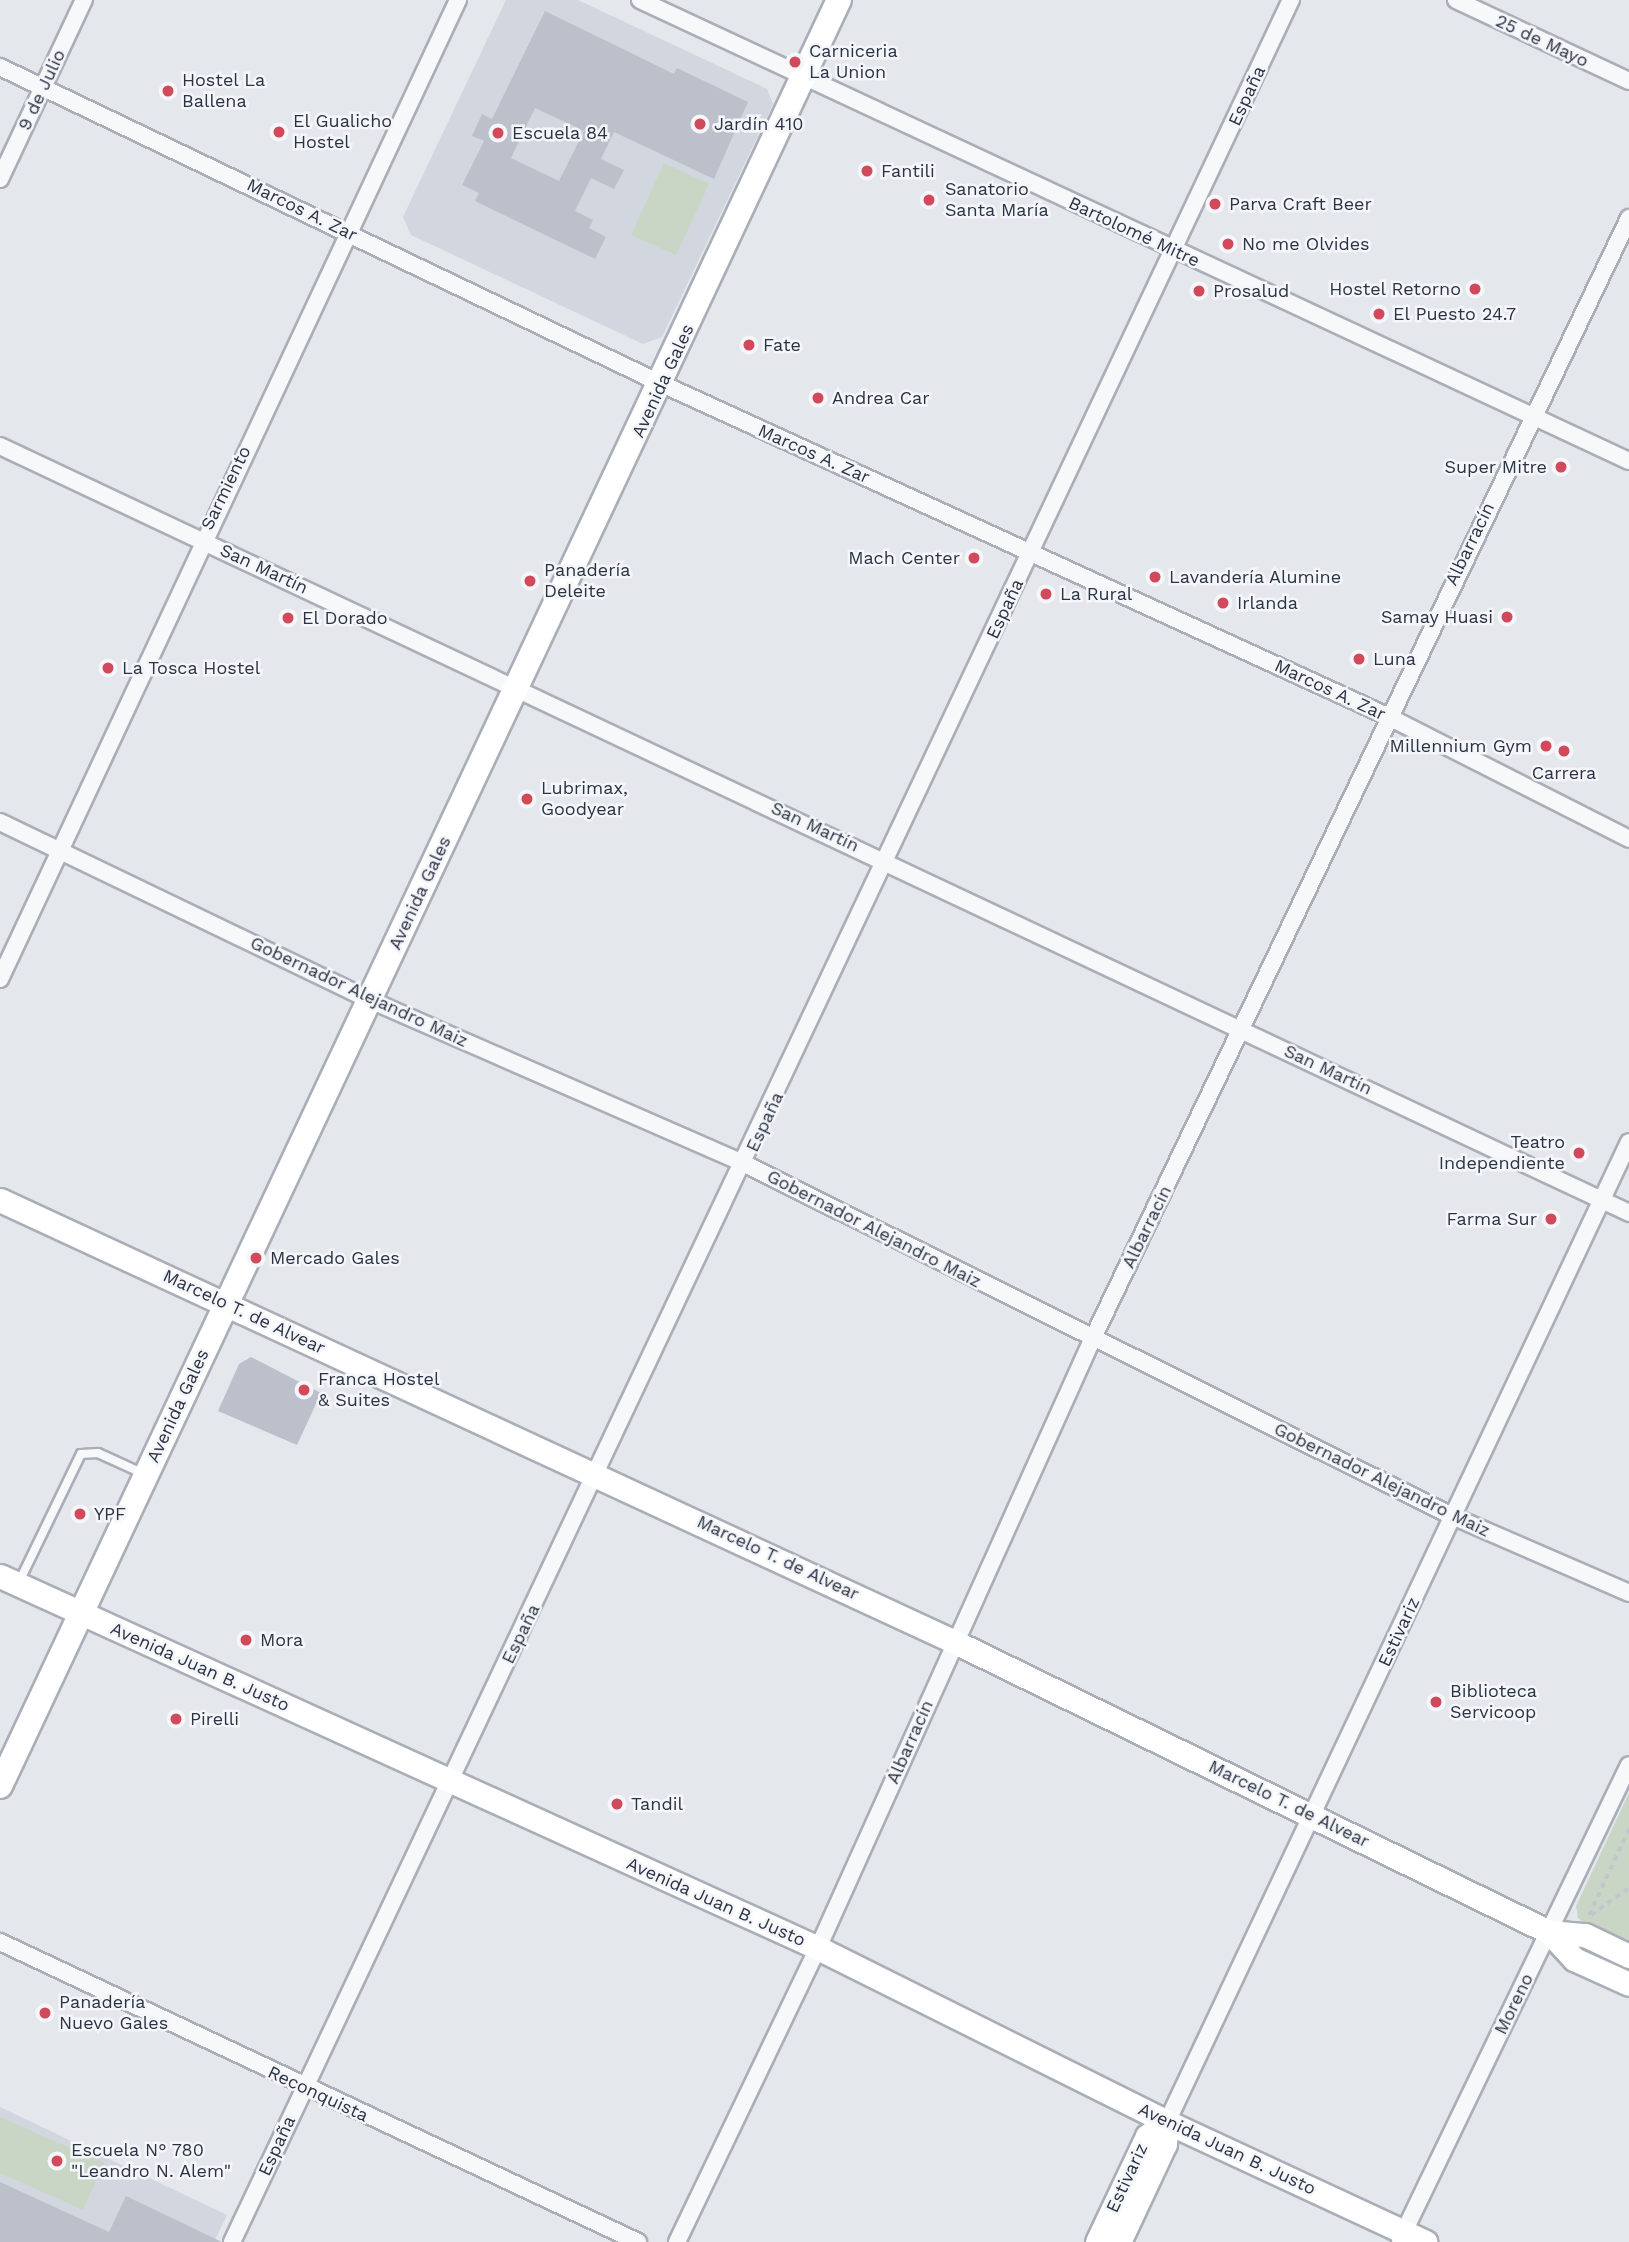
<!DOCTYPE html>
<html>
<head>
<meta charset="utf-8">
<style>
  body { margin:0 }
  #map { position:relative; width:1629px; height:2242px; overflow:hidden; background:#e4e7ec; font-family:"Work Sans",sans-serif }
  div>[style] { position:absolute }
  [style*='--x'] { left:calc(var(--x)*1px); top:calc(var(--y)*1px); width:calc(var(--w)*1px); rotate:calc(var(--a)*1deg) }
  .built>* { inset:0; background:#d2d6de }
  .green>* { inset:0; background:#c9d6c5 }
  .building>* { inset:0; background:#bbc0ca }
  .path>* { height:3.5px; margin-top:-1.75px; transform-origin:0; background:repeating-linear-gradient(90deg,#c2c5cb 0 5px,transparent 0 10px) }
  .roads { filter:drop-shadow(2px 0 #a9aeb7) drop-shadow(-2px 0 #a9aeb7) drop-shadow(0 2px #a9aeb7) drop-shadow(0 -2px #a9aeb7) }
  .lane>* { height:8px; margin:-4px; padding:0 4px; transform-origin:4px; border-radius:4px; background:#f7f8fa }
  .street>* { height:16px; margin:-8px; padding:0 8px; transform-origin:8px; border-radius:8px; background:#f7f8fa }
  .secondary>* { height:23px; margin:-11.5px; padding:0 11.5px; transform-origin:11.5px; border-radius:11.5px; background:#fff }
  .primary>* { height:24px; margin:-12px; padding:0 12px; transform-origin:12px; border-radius:12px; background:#fff }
  .dots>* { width:19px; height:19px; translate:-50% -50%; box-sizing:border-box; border:4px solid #f4f6f9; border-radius:50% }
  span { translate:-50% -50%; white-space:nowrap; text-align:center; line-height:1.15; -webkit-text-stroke:5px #f4f6f9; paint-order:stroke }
  .street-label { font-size:18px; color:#2b3445 }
  .poi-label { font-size:18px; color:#2b3445 }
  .left { translate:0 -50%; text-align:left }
  .right { translate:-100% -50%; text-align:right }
</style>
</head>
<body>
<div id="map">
  <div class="built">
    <i style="clip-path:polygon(506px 0,578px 0,767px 89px,773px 104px,662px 337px,643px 344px,411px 235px,403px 217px)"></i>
    <i style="clip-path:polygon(0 2107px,227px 2215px,214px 2242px,0 2242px)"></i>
  </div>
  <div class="green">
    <i style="clip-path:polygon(664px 163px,709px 184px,676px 255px,631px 235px)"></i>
    <i style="clip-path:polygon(1629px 1793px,1629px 1946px,1588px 1927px,1578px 1918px,1576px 1906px)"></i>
    <i style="clip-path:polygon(0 2117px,104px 2163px,83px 2210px,0 2173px)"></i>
  </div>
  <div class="building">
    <i style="clip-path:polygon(evenodd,545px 11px,674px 74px,677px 68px,748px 102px,714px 179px,614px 132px,601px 159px,624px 170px,614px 189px,591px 178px,575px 211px,593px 220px,589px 228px,606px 237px,595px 259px,475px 201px,479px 193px,462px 185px,484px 141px,472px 136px,482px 114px,492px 119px,545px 11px,535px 108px,584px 131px,559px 181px,511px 158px,535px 108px)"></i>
    <i style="clip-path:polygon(251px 1357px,321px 1393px,297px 1445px,218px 1411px,239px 1364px)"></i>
    <i style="clip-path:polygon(0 2182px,109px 2232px,126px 2196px,222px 2242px,0 2242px)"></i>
  </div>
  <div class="path">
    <i style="--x:1589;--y:1915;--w:95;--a:-65.1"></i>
    <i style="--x:1591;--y:1915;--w:47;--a:-35.4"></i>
  </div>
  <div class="roads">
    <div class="lane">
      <i style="--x:19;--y:1582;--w:142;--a:-64.2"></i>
      <i style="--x:81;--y:1454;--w:17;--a:-3"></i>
      <i style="--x:98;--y:1453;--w:51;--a:24.5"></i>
    </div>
    <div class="street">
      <i style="--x:640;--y:0;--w:1091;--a:24.99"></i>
      <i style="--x:1456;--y:0;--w:191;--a:25.1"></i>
      <i style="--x:0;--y:67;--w:734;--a:25.59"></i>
      <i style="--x:662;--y:384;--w:797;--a:24.6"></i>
      <i style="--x:1387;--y:716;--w:271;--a:26.9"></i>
      <i style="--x:0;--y:179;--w:198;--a:-64.9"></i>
      <i style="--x:0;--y:446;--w:1801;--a:25.21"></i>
      <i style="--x:0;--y:822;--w:411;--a:25.7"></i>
      <i style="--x:370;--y:1000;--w:409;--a:23.6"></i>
      <i style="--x:745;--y:1164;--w:790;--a:26.47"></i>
      <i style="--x:1452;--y:1516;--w:193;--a:23.5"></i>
      <i style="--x:0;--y:979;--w:1081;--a:-64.93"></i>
      <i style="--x:0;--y:1942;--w:705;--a:25.18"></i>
      <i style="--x:1167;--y:2122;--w:1083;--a:-64.76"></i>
      <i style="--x:1400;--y:2240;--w:527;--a:-64.26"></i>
      <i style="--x:232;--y:2242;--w:2480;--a:-64.72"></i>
      <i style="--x:677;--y:2242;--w:326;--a:-64.4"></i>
      <i style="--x:818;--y:1948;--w:667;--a:-65.74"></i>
      <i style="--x:1092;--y:1340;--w:1244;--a:-64.42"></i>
    </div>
    <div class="secondary">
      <i style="--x:0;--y:1200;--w:1052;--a:24.84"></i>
      <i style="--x:955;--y:1642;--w:661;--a:26.02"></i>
      <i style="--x:1549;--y:1932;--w:37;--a:47"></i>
      <i style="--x:1574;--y:1959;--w:60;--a:24.4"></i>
      <i style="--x:0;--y:1576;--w:899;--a:24.45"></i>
      <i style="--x:818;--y:1948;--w:390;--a:26.5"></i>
      <i style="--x:1167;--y:2122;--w:285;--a:24.9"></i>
      <i style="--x:1549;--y:1932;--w:36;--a:5"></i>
      <i style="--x:1585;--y:1935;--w:49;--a:25.5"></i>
      <i style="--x:1097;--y:2242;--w:117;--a:-64.7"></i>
      <i style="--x:1147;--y:2136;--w:24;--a:-35"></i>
      <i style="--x:1119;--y:2242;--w:108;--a:-64.9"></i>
      <i style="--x:1165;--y:2144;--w:22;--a:-85"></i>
    </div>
    <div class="primary">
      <i style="--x:0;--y:1786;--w:1973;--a:-64.84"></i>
    </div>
  </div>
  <div class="dots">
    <i style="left:795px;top:62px;background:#d1495b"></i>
    <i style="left:168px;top:91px;background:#d1495b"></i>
    <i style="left:700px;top:124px;background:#d1495b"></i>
    <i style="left:279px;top:132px;background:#d1495b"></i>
    <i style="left:498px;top:133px;background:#d1495b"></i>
    <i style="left:867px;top:171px;background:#d1495b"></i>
    <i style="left:929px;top:200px;background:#d1495b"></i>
    <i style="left:1215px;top:204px;background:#d1495b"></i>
    <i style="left:1228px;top:244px;background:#d1495b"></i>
    <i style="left:1475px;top:289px;background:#d1495b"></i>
    <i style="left:1199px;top:291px;background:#d1495b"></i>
    <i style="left:1379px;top:314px;background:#d1495b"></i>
    <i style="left:749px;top:345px;background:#d1495b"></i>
    <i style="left:818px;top:398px;background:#d1495b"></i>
    <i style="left:1561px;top:467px;background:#d1495b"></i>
    <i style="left:974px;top:558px;background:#d1495b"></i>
    <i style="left:1155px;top:577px;background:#d1495b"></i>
    <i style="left:530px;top:581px;background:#d1495b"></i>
    <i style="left:1046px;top:594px;background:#d1495b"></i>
    <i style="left:1223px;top:603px;background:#d1495b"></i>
    <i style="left:1507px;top:617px;background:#d1495b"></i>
    <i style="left:288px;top:618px;background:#d1495b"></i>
    <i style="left:1359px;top:659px;background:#d1495b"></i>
    <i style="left:108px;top:668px;background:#d1495b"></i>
    <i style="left:1546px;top:746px;background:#d1495b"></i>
    <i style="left:1564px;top:751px;background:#d1495b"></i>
    <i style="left:527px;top:799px;background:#d1495b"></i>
    <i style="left:1579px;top:1153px;background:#d1495b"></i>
    <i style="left:1551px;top:1219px;background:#d1495b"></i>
    <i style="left:256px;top:1258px;background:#d1495b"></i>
    <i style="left:304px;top:1390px;background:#d1495b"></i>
    <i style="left:80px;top:1514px;background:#d1495b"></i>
    <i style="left:246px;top:1640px;background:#d1495b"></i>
    <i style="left:1436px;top:1702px;background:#d1495b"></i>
    <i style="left:176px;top:1719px;background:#d1495b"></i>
    <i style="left:617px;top:1804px;background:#d1495b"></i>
    <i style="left:45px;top:2013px;background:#d1495b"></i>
    <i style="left:57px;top:2161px;background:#d1495b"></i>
  </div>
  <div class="street-label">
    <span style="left:1542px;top:41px;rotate:25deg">25 de Mayo</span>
    <span style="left:42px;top:90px;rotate:-65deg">9 de Julio</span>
    <span style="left:1247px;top:96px;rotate:-65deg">España</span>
    <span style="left:302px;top:210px;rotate:26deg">Marcos A. Zar</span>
    <span style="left:1134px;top:232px;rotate:25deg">Bartolomé Mitre</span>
    <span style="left:663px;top:381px;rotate:-65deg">Avenida Gales</span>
    <span style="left:814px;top:454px;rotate:24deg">Marcos A. Zar</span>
    <span style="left:226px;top:488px;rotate:-64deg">Sarmiento</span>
    <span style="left:1470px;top:544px;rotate:-64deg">Albarracín</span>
    <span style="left:264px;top:569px;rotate:25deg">San Martín</span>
    <span style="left:1005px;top:609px;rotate:-65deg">España</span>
    <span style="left:1330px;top:690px;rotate:25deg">Marcos A. Zar</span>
    <span style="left:815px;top:827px;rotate:25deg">San Martín</span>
    <span style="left:420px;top:893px;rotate:-65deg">Avenida Gales</span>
    <span style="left:359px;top:992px;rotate:25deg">Gobernador Alejandro Maiz</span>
    <span style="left:1328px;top:1070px;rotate:25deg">San Martín</span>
    <span style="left:765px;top:1122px;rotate:-65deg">España</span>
    <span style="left:1147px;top:1227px;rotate:-64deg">Albarracín</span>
    <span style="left:874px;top:1229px;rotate:27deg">Gobernador Alejandro Maiz</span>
    <span style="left:244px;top:1312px;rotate:25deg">Marcelo T. de Alvear</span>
    <span style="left:178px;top:1406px;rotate:-65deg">Avenida Gales</span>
    <span style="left:1382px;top:1480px;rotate:26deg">Gobernador Alejandro Maiz</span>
    <span style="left:778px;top:1558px;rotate:25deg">Marcelo T. de Alvear</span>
    <span style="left:1399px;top:1632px;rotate:-65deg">Estivariz</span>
    <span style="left:521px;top:1634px;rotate:-64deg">España</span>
    <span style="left:200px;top:1667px;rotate:24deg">Avenida Juan B. Justo</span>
    <span style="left:910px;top:1742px;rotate:-66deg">Albarracín</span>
    <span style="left:1289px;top:1804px;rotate:26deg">Marcelo T. de Alvear</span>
    <span style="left:716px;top:1902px;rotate:24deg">Avenida Juan B. Justo</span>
    <span style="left:1514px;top:2004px;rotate:-64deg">Moreno</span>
    <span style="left:318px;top:2094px;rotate:25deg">Reconquista</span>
    <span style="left:277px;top:2146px;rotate:-65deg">España</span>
    <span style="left:1227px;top:2149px;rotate:25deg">Avenida Juan B. Justo</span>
    <span style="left:1127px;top:2178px;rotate:-65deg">Estivariz</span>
  </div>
  <div class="poi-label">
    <span class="left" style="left:809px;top:62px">Carniceria<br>La Union</span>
    <span class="left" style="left:182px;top:91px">Hostel La<br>Ballena</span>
    <span class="left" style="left:293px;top:132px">El Gualicho<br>Hostel</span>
    <span class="left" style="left:714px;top:124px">Jardín 410</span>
    <span class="left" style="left:512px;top:133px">Escuela 84</span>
    <span class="left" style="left:881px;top:171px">Fantili</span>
    <span class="left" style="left:945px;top:200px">Sanatorio<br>Santa María</span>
    <span class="left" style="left:1229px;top:204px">Parva Craft Beer</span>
    <span class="left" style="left:1242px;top:244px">No me Olvides</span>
    <span class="right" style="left:1461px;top:289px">Hostel Retorno</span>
    <span class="left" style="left:1213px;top:291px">Prosalud</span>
    <span class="left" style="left:1393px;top:314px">El Puesto 24.7</span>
    <span class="left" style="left:763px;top:345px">Fate</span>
    <span class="left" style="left:832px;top:398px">Andrea Car</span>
    <span class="right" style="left:1547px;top:467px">Super Mitre</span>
    <span class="right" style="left:960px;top:558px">Mach Center</span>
    <span class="left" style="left:544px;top:581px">Panadería<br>Deleite</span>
    <span class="left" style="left:1169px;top:577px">Lavandería Alumine</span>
    <span class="left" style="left:1060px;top:594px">La Rural</span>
    <span class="left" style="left:1237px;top:603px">Irlanda</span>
    <span class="right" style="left:1493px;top:617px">Samay Huasi</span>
    <span class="left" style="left:302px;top:618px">El Dorado</span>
    <span class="left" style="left:1373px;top:659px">Luna</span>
    <span class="left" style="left:122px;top:668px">La Tosca Hostel</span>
    <span class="right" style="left:1532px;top:746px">Millennium Gym</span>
    <span style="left:1564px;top:773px">Carrera</span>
    <span class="left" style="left:541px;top:799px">Lubrimax,<br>Goodyear</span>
    <span class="right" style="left:1565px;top:1153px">Teatro<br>Independiente</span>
    <span class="right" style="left:1537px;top:1219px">Farma Sur</span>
    <span class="left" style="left:270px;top:1258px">Mercado Gales</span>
    <span class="left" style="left:318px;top:1390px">Franca Hostel<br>&amp; Suites</span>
    <span class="left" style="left:94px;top:1514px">YPF</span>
    <span class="left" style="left:260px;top:1640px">Mora</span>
    <span class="left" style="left:1450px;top:1702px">Biblioteca<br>Servicoop</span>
    <span class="left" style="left:190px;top:1719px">Pirelli</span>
    <span class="left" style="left:631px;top:1804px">Tandil</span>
    <span class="left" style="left:59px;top:2013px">Panadería<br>Nuevo Gales</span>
    <span class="left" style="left:71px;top:2161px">Escuela N° 780<br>"Leandro N. Alem"</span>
  </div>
</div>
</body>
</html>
